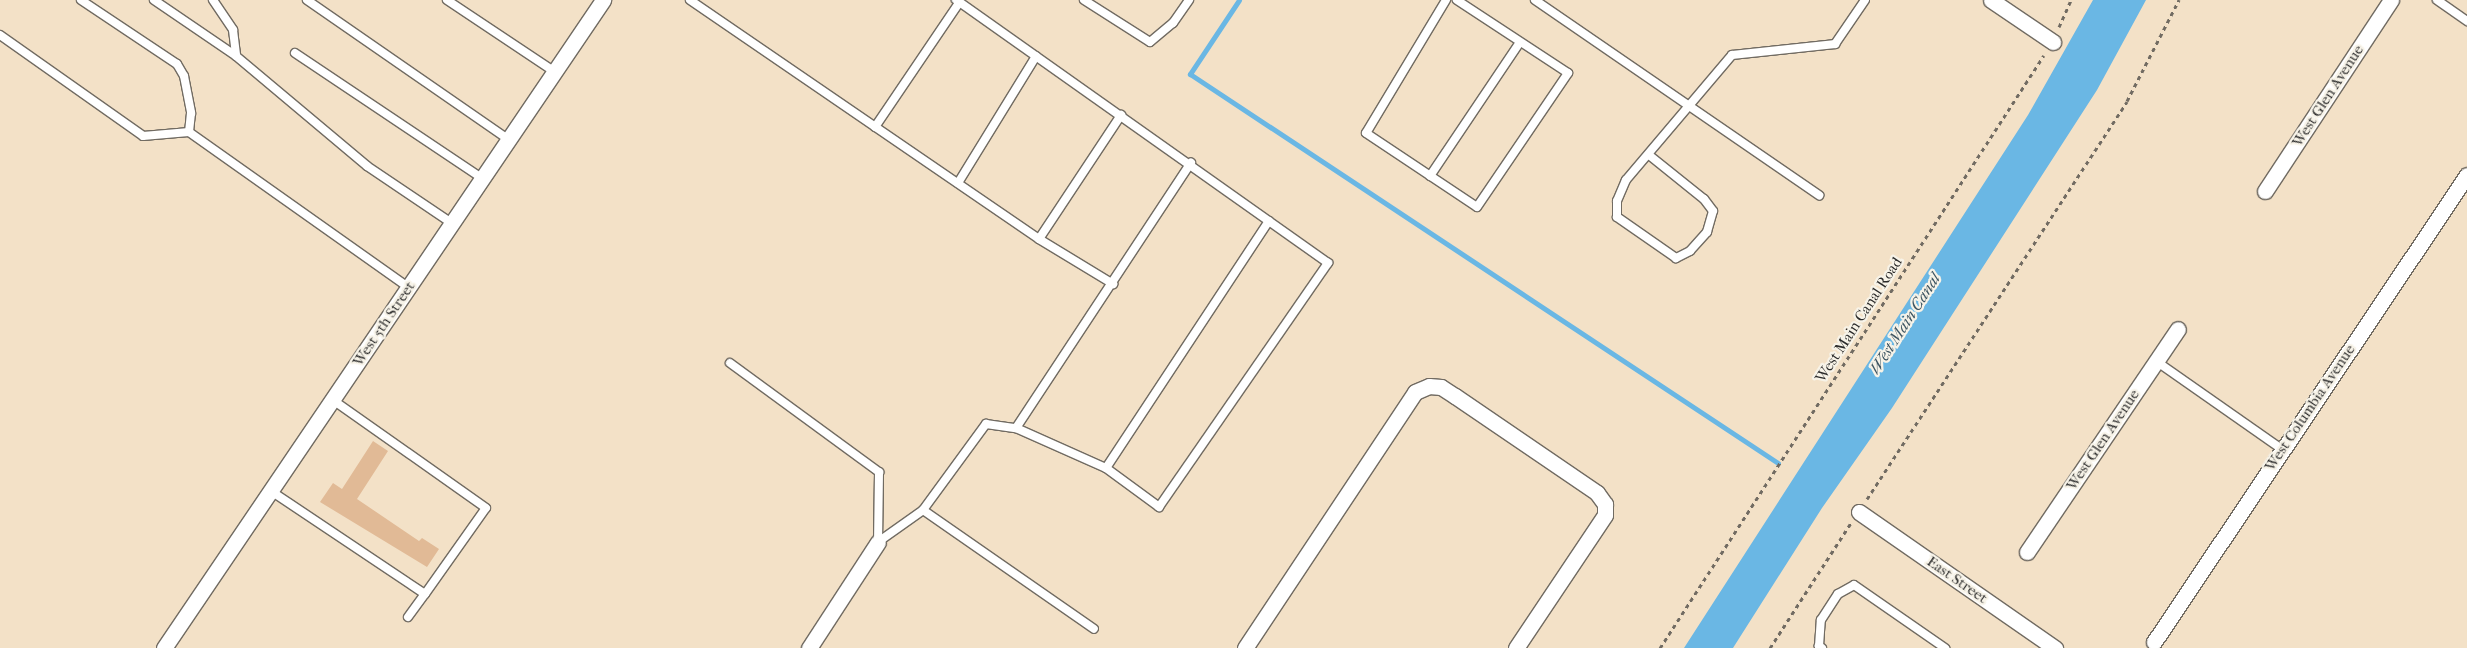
<!DOCTYPE html>
<html>
<head>
<meta charset="utf-8">
<style>
  body { margin:0 }
  #map { position:relative; width:2467px; height:648px; overflow:hidden; background:#f3e1c7; font-family:"IM FELL French Canon",serif }
  div>[style] { position:absolute }
  [style*='--x'] { left:calc(var(--x)*1px); top:calc(var(--y)*1px); width:calc(var(--w)*1px); rotate:calc(var(--a)*1deg) }
  .water>* { inset:0; background:#6ab7e4 }
  .stream>* { height:5px; margin:-2.5px; padding:0 2.5px; transform-origin:2.5px; border-radius:2.5px; background:#6ab7e4 }
  .building>* { inset:0; background:#e1ba96 }
  .path>* { height:3px; margin-top:-1.5px; transform-origin:0; background:repeating-linear-gradient(90deg,#716b62 0 4px,transparent 0 8px) }
  .roads { filter:drop-shadow(1px 0 #716b62) drop-shadow(-1px 0 #716b62) drop-shadow(0 1px #716b62) drop-shadow(0 -1px #716b62) }
  .service>* { height:8px; margin:-4px; padding:0 4px; transform-origin:4px; border-radius:4px; background:#fff }
  .minor>* { height:15px; margin:-7.5px; padding:0 7.5px; transform-origin:7.5px; border-radius:7.5px; background:#fff }
  span { translate:-50% -50%; white-space:nowrap; text-align:center; line-height:1.15; -webkit-text-stroke:4.5px #f7f3e8; paint-order:stroke }
  .street-label { font-size:15px; color:#2b2b2b }
  .water-label { font-size:16px; color:#3e5562; font-style:italic }
</style>
</head>
<body>
<div id="map">
  <div class="water">
    <i style="clip-path:polygon(2093px 0,2146px 0,2097px 90px,1892px 408px,1822px 508px,1733px 648px,1684px 648px,2028px 115px)"></i>
  </div>
  <div class="stream">
    <i style="--x:1239;--y:0;--w:89;--a:123.5"></i>
    <i style="--x:1190;--y:74;--w:705;--a:33.49"></i>
  </div>
  <div class="building">
    <i style="clip-path:polygon(373px 441px,388px 451px,357px 499px,419px 541px,422px 538px,439px 549px,427px 567px,320px 502px,333px 483px,342px 489px)"></i>
  </div>
  <div class="path">
    <i style="--x:2059;--y:27;--w:30;--a:-66"></i>
    <i style="--x:1867;--y:499;--w:475;--a:-56.8"></i>
    <i style="--x:2127;--y:101;--w:114;--a:-62.8"></i>
    <i style="--x:1660;--y:648;--w:706;--a:-57.07"></i>
    <i style="--x:1770;--y:648;--w:149;--a:-57.1"></i>
  </div>
  <div class="roads">
    <div class="service">
      <i style="--x:81;--y:0;--w:115;--a:33.7"></i>
      <i style="--x:177;--y:64;--w:14;--a:60"></i>
      <i style="--x:184;--y:76;--w:38;--a:79"></i>
      <i style="--x:191;--y:113;--w:19;--a:96"></i>
      <i style="--x:154;--y:0;--w:99;--a:34.3"></i>
      <i style="--x:236;--y:56;--w:171;--a:40"></i>
      <i style="--x:367;--y:166;--w:104;--a:34"></i>
      <i style="--x:213;--y:0;--w:36;--a:56"></i>
      <i style="--x:233;--y:30;--w:26;--a:83"></i>
      <i style="--x:307;--y:0;--w:246;--a:34.7"></i>
      <i style="--x:447;--y:0;--w:130;--a:33.7"></i>
      <i style="--x:690;--y:0;--w:423;--a:34.4"></i>
      <i style="--x:1039;--y:239;--w:149;--a:-56.5"></i>
      <i style="--x:1084;--y:0;--w:78;--a:32.5"></i>
      <i style="--x:1150;--y:42;--w:30;--a:-40"></i>
      <i style="--x:1173;--y:23;--w:28;--a:-55"></i>
      <i style="--x:1446;--y:0;--w:155;--a:121"></i>
      <i style="--x:1366;--y:133;--w:133;--a:33.7"></i>
      <i style="--x:1477;--y:207;--w:162;--a:-55.8"></i>
      <i style="--x:1568;--y:73;--w:133;--a:-146.7"></i>
      <i style="--x:1535;--y:0;--w:345;--a:34.5"></i>
      <i style="--x:2437;--y:0;--w:37;--a:35"></i>
      <i style="--x:0;--y:35;--w:175;--a:35.2"></i>
      <i style="--x:143;--y:136;--w:46;--a:-5"></i>
      <i style="--x:189;--y:132;--w:270;--a:35.3"></i>
      <i style="--x:295;--y:53;--w:226;--a:33.8"></i>
      <i style="--x:875;--y:127;--w:150;--a:-55.9"></i>
      <i style="--x:1649;--y:155;--w:70;--a:38.7"></i>
      <i style="--x:1704;--y:199;--w:15;--a:53"></i>
      <i style="--x:1713;--y:211;--w:22;--a:106"></i>
      <i style="--x:1707;--y:232;--w:25;--a:132"></i>
      <i style="--x:1690;--y:251;--w:16;--a:153"></i>
      <i style="--x:1676;--y:258;--w:72;--a:-145.2"></i>
      <i style="--x:1617;--y:217;--w:16;--a:-90"></i>
      <i style="--x:1617;--y:201;--w:23;--a:-67"></i>
      <i style="--x:1626;--y:180;--w:164;--a:-49.7"></i>
      <i style="--x:1732;--y:55;--w:104;--a:-6.1"></i>
      <i style="--x:1835;--y:44;--w:53;--a:-55.7"></i>
      <i style="--x:1430;--y:176;--w:161;--a:-56.1"></i>
      <i style="--x:958;--y:183;--w:149;--a:-58.4"></i>
      <i style="--x:1039;--y:239;--w:87;--a:31.3"></i>
      <i style="--x:2156;--y:361;--w:155;--a:35"></i>
      <i style="--x:730;--y:363;--w:185;--a:36.2"></i>
      <i style="--x:879;--y:472;--w:70;--a:90.8"></i>
      <i style="--x:878;--y:542;--w:55;--a:-35.4"></i>
      <i style="--x:923;--y:510;--w:208;--a:34.8"></i>
      <i style="--x:1016;--y:428;--w:318;--a:-56.6"></i>
      <i style="--x:1106;--y:468;--w:296;--a:-56.6"></i>
      <i style="--x:271;--y:491;--w:185;--a:33.8"></i>
      <i style="--x:425;--y:594;--w:105;--a:-54.7"></i>
      <i style="--x:486;--y:508;--w:187;--a:-144.8"></i>
      <i style="--x:923;--y:510;--w:107;--a:-53.8"></i>
      <i style="--x:986;--y:424;--w:30;--a:8"></i>
      <i style="--x:1016;--y:428;--w:98;--a:24"></i>
      <i style="--x:1106;--y:468;--w:66;--a:36.3"></i>
      <i style="--x:1159;--y:507;--w:297;--a:-55.3"></i>
      <i style="--x:1328;--y:263;--w:456;--a:-144.7"></i>
      <i style="--x:408;--y:617;--w:29;--a:-54"></i>
      <i style="--x:1822;--y:648;--w:4;--a:-146"></i>
      <i style="--x:1819;--y:646;--w:26;--a:-86"></i>
      <i style="--x:1821;--y:620;--w:31;--a:-57"></i>
      <i style="--x:1838;--y:594;--w:18;--a:-29"></i>
      <i style="--x:1854;--y:585;--w:111;--a:34.7"></i>
    </div>
    <div class="minor">
      <i style="--x:1991;--y:0;--w:75;--a:34.1"></i>
      <i style="--x:2265;--y:191;--w:229;--a:-56.6"></i>
      <i style="--x:1859;--y:512;--w:239;--a:34.8"></i>
      <i style="--x:2027;--y:552;--w:269;--a:-55.9"></i>
      <i style="--x:2154;--y:642;--w:562;--a:-56.17"></i>
      <i style="--x:164;--y:648;--w:783;--a:-55.88"></i>
      <i style="--x:809;--y:648;--w:126;--a:-56.9"></i>
      <i style="--x:1245;--y:648;--w:307;--a:-56.4"></i>
      <i style="--x:1415;--y:392;--w:15;--a:-23"></i>
      <i style="--x:1429;--y:386;--w:12;--a:5"></i>
      <i style="--x:1441;--y:387;--w:17;--a:33"></i>
      <i style="--x:1455;--y:396;--w:172;--a:34.3"></i>
      <i style="--x:1597;--y:493;--w:14;--a:54"></i>
      <i style="--x:1605;--y:504;--w:11;--a:90"></i>
      <i style="--x:1605;--y:515;--w:160;--a:123.8"></i>
    </div>
  </div>
  <div class="street-label">
    <span style="left:2328px;top:96px;rotate:-57deg">West Glen Avenue</span>
    <span style="left:1859px;top:320px;rotate:-57deg">West Main Canal Road</span>
    <span style="left:384px;top:324px;rotate:-56deg">West 5th Street</span>
    <span style="left:2310px;top:408px;rotate:-56deg">West Columbia Avenue</span>
    <span style="left:2103px;top:440px;rotate:-56deg">West Glen Avenue</span>
    <span style="left:1957px;top:580px;rotate:35deg">East Street</span>
  </div>
  <div class="water-label">
    <span style="left:1905px;top:324px;rotate:-57deg">West Main Canal</span>
  </div>
</div>
</body>
</html>
